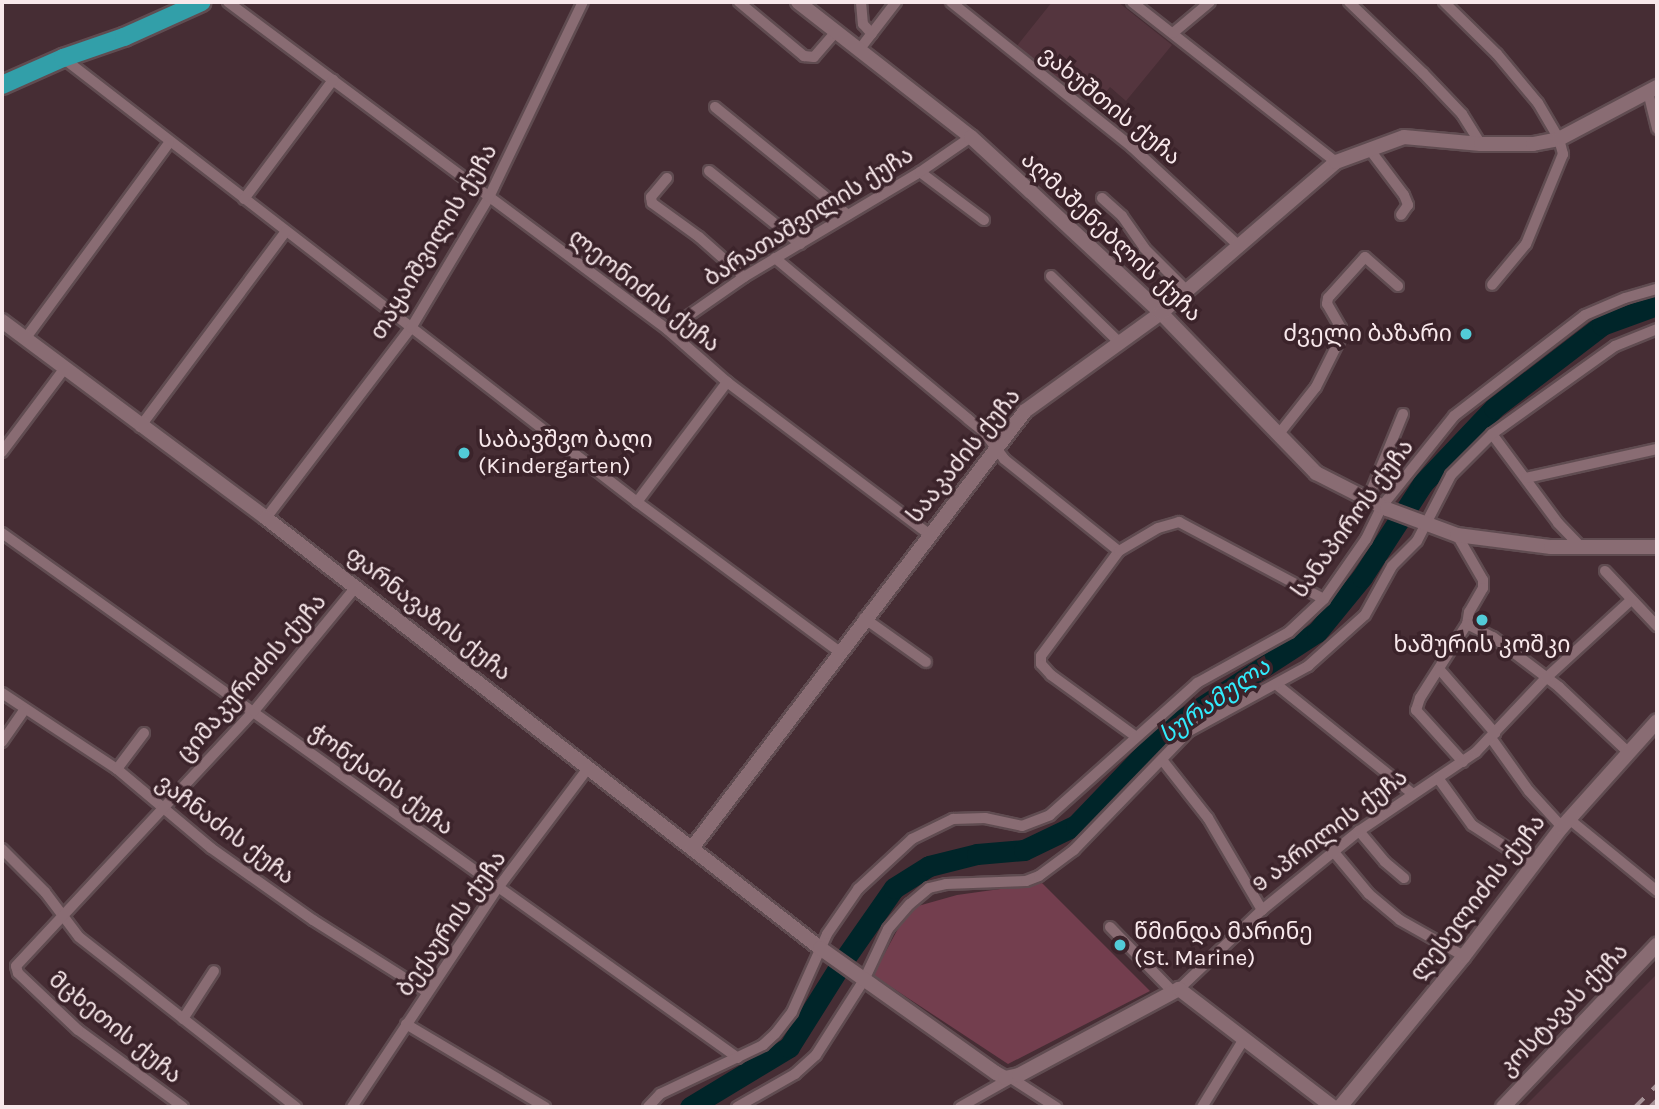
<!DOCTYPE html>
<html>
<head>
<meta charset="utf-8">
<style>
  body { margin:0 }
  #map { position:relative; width:1659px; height:1109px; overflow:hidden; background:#462d34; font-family:Karla,"Noto Sans Georgian",sans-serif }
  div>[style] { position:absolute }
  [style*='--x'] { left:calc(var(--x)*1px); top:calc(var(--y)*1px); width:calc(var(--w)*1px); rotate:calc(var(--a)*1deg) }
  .built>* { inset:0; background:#54353e }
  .green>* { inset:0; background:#733e4e }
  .river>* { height:21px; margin:-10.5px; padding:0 10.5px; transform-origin:10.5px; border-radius:10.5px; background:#002529 }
  .roads { filter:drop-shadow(2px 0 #604c51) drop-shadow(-2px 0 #604c51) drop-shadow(0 2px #604c51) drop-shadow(0 -2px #604c51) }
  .street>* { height:10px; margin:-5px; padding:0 5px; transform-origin:5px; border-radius:5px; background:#896c73 }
  .secondary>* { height:14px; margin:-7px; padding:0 7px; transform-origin:7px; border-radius:7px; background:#896c73 }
  .highway>* { height:18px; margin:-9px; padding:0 9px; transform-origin:9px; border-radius:9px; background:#329fa9 }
  .rail>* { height:3.5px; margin-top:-1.75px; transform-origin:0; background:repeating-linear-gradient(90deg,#a59196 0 12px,transparent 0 24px) }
  .dots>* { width:19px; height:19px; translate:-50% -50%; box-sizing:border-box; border:4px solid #3b232a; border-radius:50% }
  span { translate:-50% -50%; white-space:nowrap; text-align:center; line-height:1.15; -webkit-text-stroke:7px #3b232a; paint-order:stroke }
  .street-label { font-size:23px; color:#f8e8eb }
  .poi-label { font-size:23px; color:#f8e8eb }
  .right { translate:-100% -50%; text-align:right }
  .left { translate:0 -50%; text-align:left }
  .water-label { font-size:24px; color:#31ebfc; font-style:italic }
  .frame { position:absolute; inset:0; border:4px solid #f8e8eb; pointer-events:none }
</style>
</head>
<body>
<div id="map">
  <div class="built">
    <i style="clip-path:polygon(1052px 2px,1118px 2px,1172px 45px,1126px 101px,1110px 87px,1092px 109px,1016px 47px)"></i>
    <i style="clip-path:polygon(1657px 974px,1657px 1107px,1524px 1107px)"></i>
  </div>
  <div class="green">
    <i style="clip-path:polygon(1042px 883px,1150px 991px,1008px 1064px,873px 975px,900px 925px,918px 906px,957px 895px)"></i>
  </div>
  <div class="river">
    <i style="--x:690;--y:1107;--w:116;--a:-31.2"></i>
    <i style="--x:789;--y:1047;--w:102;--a:-57.9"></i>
    <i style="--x:843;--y:961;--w:89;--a:-55.1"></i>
    <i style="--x:894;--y:888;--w:41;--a:-32.2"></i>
    <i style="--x:929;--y:866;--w:49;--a:-14"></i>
    <i style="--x:977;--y:854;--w:47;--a:-4.9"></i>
    <i style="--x:1024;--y:850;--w:58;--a:-25.7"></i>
    <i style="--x:1076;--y:825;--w:134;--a:-46.2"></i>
    <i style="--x:1169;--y:728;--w:176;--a:-33"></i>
    <i style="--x:1317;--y:632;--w:71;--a:-50.7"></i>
    <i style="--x:1362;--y:577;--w:112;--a:-57"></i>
    <i style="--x:1423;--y:483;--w:103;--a:-46.6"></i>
    <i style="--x:1494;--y:408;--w:136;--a:-37.5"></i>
    <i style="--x:1602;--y:325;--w:59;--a:-20"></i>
  </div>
  <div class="roads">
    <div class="street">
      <i style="--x:228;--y:2;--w:549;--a:36.7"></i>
      <i style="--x:668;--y:330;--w:79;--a:41.4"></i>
      <i style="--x:727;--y:382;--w:253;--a:37"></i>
      <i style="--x:739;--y:2;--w:85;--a:39.7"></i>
      <i style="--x:804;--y:56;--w:10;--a:6"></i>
      <i style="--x:814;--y:57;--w:33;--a:-49"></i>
      <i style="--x:861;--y:2;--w:22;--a:85"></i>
      <i style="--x:863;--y:24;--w:13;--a:48"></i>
      <i style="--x:951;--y:2;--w:232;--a:38.7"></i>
      <i style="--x:1132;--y:147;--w:146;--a:42.8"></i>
      <i style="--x:1132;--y:2;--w:259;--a:38.1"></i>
      <i style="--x:1349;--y:2;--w:103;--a:43.8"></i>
      <i style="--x:1423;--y:73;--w:57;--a:46.4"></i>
      <i style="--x:1462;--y:114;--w:36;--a:58"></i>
      <i style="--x:1444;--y:2;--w:74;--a:44.5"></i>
      <i style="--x:1497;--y:54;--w:64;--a:50.1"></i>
      <i style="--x:1538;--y:103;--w:42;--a:59.7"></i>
      <i style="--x:1559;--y:139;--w:16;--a:75"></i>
      <i style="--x:1563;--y:154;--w:97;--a:112.3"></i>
      <i style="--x:1526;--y:244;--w:53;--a:129.7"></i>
      <i style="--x:1173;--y:33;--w:48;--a:-40"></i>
      <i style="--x:859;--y:50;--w:61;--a:-52.4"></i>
      <i style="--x:63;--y:58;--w:726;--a:37.72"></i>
      <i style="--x:637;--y:502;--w:252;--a:36.5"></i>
      <i style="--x:1648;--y:92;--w:38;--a:76"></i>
      <i style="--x:715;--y:107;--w:171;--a:39.1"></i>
      <i style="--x:1370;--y:150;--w:56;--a:52.9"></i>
      <i style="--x:1404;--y:195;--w:11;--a:68"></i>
      <i style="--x:1408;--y:205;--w:12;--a:125"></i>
      <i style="--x:709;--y:171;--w:117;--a:38.7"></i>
      <i style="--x:920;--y:172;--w:80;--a:36.9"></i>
      <i style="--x:667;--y:178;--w:25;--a:130"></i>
      <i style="--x:651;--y:197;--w:6;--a:81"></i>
      <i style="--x:652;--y:203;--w:58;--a:35.9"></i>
      <i style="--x:699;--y:237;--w:60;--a:41.6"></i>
      <i style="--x:1102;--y:198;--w:27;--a:42"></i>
      <i style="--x:1122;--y:216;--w:39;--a:55"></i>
      <i style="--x:1144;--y:248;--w:61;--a:45"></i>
      <i style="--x:244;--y:199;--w:149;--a:-53.2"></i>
      <i style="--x:775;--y:258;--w:251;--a:39.8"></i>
      <i style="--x:968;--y:419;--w:21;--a:39"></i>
      <i style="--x:984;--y:432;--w:34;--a:53"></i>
      <i style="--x:1004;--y:459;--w:147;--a:38.7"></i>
      <i style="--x:1051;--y:276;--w:96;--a:44.2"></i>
      <i style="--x:668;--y:330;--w:93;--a:-34.9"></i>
      <i style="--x:744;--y:277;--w:205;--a:-30.8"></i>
      <i style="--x:920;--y:172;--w:62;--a:-34.5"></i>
      <i style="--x:25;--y:339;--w:243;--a:-53.7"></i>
      <i style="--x:140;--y:427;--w:244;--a:-53.3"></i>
      <i style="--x:1492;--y:434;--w:111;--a:53.4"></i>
      <i style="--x:1558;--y:523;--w:35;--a:46"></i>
      <i style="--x:1278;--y:435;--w:61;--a:-51.6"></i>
      <i style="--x:1316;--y:387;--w:56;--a:-63.4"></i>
      <i style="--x:1341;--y:337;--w:9;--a:-90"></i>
      <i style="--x:1341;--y:328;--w:28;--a:-120"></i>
      <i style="--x:1327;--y:304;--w:6;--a:-81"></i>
      <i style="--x:1328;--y:298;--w:55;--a:-47.9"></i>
      <i style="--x:1365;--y:257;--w:44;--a:41.3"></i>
      <i style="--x:2;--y:452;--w:104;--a:-53.2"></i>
      <i style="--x:1526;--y:478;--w:134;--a:-12.5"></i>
      <i style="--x:1368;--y:499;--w:92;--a:-67.6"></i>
      <i style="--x:637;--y:502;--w:150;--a:-53.1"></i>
      <i style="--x:266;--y:518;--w:239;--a:-52.7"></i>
      <i style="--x:411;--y:328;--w:152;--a:-59.2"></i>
      <i style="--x:489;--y:197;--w:216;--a:-64.3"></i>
      <i style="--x:2;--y:533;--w:904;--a:35.5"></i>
      <i style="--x:1457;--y:535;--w:52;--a:60"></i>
      <i style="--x:1483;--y:580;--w:8;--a:90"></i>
      <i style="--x:1483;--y:588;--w:28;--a:120"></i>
      <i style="--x:1469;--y:612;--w:12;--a:99"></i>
      <i style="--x:1467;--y:624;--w:88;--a:122.4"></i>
      <i style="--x:1420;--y:698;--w:13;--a:108"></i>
      <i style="--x:1416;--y:710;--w:70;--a:47.9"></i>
      <i style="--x:1605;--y:571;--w:76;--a:46.6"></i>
      <i style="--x:864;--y:618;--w:76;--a:35.4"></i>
      <i style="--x:1467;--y:624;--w:29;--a:27"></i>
      <i style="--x:1493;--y:637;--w:83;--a:37.1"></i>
      <i style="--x:1559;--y:687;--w:95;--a:43.3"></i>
      <i style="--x:1440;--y:670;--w:84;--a:48.9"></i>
      <i style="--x:1277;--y:685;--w:174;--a:38.7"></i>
      <i style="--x:2;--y:693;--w:138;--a:33.5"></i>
      <i style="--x:117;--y:769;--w:123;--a:40"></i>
      <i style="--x:211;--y:848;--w:125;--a:35.2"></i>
      <i style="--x:313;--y:920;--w:135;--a:32.3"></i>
      <i style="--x:1135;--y:736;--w:104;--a:-144"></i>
      <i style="--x:1051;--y:675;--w:15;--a:-132"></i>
      <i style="--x:1041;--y:664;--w:8;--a:-90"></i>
      <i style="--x:1041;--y:656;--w:131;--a:-53.4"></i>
      <i style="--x:1119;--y:551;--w:45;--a:-30.5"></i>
      <i style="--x:1158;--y:528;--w:22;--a:-16"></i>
      <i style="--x:1179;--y:522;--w:164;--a:28"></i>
      <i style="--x:1491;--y:738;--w:65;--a:54.4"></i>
      <i style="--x:1529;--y:791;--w:49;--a:47.5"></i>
      <i style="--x:2;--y:742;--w:40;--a:-55.1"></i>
      <i style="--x:1163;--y:761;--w:73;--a:51.7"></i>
      <i style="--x:1208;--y:818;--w:107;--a:59.6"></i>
      <i style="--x:117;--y:769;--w:45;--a:-53.1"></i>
      <i style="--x:1438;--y:778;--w:58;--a:54.1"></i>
      <i style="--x:1472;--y:825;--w:72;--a:33"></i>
      <i style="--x:1569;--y:819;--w:114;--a:39.3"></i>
      <i style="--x:1359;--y:831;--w:40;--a:50"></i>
      <i style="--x:1385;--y:862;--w:25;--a:40"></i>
      <i style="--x:2;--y:849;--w:61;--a:45"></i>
      <i style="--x:45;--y:892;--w:56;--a:52.9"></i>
      <i style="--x:79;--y:937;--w:276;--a:38.1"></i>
      <i style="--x:1333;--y:851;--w:56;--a:50.1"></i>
      <i style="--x:1369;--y:894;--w:40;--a:40"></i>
      <i style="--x:1400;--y:920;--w:73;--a:29.4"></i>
      <i style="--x:1110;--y:927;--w:91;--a:45.9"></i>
      <i style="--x:1179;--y:989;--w:115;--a:-43.6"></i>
      <i style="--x:1262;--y:910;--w:125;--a:-39.2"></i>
      <i style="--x:1359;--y:831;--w:141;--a:-34"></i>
      <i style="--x:1476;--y:752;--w:102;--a:-46.6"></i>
      <i style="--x:1546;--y:678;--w:115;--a:-42.5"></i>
      <i style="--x:183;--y:1019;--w:57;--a:-57.1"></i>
      <i style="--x:406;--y:1024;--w:162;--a:30.8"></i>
      <i style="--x:183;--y:1107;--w:130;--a:-143.7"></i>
      <i style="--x:78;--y:1030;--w:83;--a:-136.5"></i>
      <i style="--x:18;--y:973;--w:7;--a:-106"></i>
      <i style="--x:16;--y:966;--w:349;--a:-47"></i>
      <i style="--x:254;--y:711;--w:159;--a:-50.6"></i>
      <i style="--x:352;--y:1107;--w:262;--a:-56.4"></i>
      <i style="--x:497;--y:889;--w:153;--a:-53"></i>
      <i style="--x:648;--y:1107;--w:18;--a:-47"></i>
      <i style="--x:660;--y:1094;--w:114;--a:-25.4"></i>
      <i style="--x:763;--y:1045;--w:16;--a:-43"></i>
      <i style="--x:775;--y:1034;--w:28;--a:-52"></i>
      <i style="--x:792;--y:1012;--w:85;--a:-65.8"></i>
      <i style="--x:827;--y:934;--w:55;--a:-55.4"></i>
      <i style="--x:858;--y:889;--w:74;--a:-42.8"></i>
      <i style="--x:912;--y:839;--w:46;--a:-26"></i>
      <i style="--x:953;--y:819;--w:32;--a:-2"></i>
      <i style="--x:985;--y:818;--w:38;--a:12"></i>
      <i style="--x:1022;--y:826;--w:30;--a:-21"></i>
      <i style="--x:1050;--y:815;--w:198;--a:-41.9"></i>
      <i style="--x:1197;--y:683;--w:105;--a:-29"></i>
      <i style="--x:1289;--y:632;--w:48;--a:-43.3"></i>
      <i style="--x:1324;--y:599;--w:73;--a:-55"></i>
      <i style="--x:1366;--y:539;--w:37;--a:-64"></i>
      <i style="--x:1382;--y:506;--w:115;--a:-51.3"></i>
      <i style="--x:1454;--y:416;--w:165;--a:-37.6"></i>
      <i style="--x:1585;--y:315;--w:43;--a:-23"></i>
      <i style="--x:1625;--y:298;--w:33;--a:-16"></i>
      <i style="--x:737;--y:1107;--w:67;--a:-29.6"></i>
      <i style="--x:795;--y:1074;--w:28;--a:-42"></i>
      <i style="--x:816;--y:1055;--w:89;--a:-57.4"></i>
      <i style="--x:864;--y:980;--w:56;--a:-64.8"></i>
      <i style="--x:888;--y:929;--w:33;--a:-49"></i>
      <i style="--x:910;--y:904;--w:25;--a:-40"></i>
      <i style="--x:929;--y:888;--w:17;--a:-13"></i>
      <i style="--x:946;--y:884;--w:80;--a:-2.1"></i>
      <i style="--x:1026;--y:881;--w:14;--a:-21"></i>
      <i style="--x:1039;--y:876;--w:44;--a:-36.6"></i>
      <i style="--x:1074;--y:850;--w:165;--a:-46"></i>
      <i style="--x:1189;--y:731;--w:136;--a:-28.6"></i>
      <i style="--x:1308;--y:666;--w:76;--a:-41.8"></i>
      <i style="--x:1365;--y:615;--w:56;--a:-61.1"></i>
      <i style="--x:1392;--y:566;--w:35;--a:-45"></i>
      <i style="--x:1417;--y:541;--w:74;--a:-62.7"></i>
      <i style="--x:1451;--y:475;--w:58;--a:-45"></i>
      <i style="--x:1492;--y:434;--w:151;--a:-35.6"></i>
      <i style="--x:1615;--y:346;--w:45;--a:-22"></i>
      <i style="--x:960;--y:1107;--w:59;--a:-29.6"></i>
      <i style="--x:1011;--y:1078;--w:54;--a:32.8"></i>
      <i style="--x:1202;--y:1107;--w:80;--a:-58.3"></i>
    </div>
    <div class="secondary">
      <i style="--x:798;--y:2;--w:219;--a:38"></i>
      <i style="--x:971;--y:137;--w:81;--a:42.5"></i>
      <i style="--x:1031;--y:192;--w:178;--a:42.9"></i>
      <i style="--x:1161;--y:313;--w:223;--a:45.9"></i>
      <i style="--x:1316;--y:473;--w:80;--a:26.9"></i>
      <i style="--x:1387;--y:509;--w:75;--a:20.4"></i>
      <i style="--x:1457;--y:535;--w:95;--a:7.3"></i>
      <i style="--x:1551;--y:547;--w:106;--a:0"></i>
      <i style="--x:2;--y:321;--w:329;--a:36.7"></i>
      <i style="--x:266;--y:518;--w:701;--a:37.82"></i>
      <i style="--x:820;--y:948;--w:216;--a:35.4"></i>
      <i style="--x:996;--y:1073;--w:10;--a:29"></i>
      <i style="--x:1005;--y:1078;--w:14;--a:-12"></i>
      <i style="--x:1019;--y:1075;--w:182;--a:-28.3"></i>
      <i style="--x:1179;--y:989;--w:194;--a:37.5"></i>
      <i style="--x:692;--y:848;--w:549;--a:-52.69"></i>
      <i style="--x:1025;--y:411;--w:168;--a:-35.8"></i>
      <i style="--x:1161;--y:313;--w:231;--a:-40.8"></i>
      <i style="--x:1336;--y:162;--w:72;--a:-20.2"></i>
      <i style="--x:1404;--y:137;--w:77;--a:5.2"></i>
      <i style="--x:1481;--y:144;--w:52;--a:0"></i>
      <i style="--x:1533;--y:144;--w:26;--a:-11"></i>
      <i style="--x:1559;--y:139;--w:111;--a:-28"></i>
      <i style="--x:1340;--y:1107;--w:195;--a:-50.6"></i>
      <i style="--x:1464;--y:956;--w:162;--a:-52.8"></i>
      <i style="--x:1562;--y:827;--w:142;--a:-48.1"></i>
      <i style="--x:1503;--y:1107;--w:224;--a:-46.5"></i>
    </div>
    <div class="highway">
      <i style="--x:2;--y:85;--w:67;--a:-23.9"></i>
      <i style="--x:63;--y:58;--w:65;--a:-19"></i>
      <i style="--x:124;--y:37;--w:85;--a:-24.2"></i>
    </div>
  </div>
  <div class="rail">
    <i style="--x:1635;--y:1107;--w:31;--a:-45"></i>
    <i style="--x:1650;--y:1107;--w:10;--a:-45"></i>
  </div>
  <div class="dots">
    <i style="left:1466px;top:334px;background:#52cbd7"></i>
    <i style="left:464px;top:453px;background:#52cbd7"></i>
    <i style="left:1482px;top:620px;background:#52cbd7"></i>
    <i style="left:1120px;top:945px;background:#52cbd7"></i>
  </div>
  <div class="street-label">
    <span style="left:1110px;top:106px;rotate:39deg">ვახუშთის ქუჩა</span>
    <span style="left:809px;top:217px;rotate:-32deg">ბარათაშვილის ქუჩა</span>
    <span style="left:1111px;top:237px;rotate:43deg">აღმაშენებლის ქუჩა</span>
    <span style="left:434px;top:242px;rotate:-59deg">თაყაიშვილის ქუჩა</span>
    <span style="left:644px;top:291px;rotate:38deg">ლეონიძის ქუჩა</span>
    <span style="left:964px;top:456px;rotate:-51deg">სააკაძის ქუჩა</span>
    <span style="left:1353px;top:519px;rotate:-54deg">სანაპიროს ქუჩა</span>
    <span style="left:428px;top:614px;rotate:38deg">ფარნავაზის ქუჩა</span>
    <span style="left:252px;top:678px;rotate:-49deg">ციმაკურიძის ქუჩა</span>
    <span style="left:381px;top:780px;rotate:36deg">ჭონქაძის ქუჩა</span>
    <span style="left:225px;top:830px;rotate:37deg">ვაჩნაძის ქუჩა</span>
    <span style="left:1330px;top:831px;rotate:-37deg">9 აპრილის ქუჩა</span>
    <span style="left:1478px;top:898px;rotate:-52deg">ლესელიძის ქუჩა</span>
    <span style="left:452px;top:924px;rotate:-55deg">ბექაურის ქუჩა</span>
    <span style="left:1564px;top:1010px;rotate:-46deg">კოსტავას ქუჩა</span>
    <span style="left:115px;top:1028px;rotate:39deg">მცხეთის ქუჩა</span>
  </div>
  <div class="poi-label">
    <span class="right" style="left:1452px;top:334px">ძველი ბაზარი</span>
    <span class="left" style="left:478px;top:453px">საბავშვო ბაღი<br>(Kindergarten)</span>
    <span style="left:1482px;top:645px">ხაშურის კოშკი</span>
    <span class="left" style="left:1134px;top:945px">წმინდა მარინე<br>(St. Marine)</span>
  </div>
  <div class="water-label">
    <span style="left:1215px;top:701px;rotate:-35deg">სურამულა</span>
  </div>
  <div class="frame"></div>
</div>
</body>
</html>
